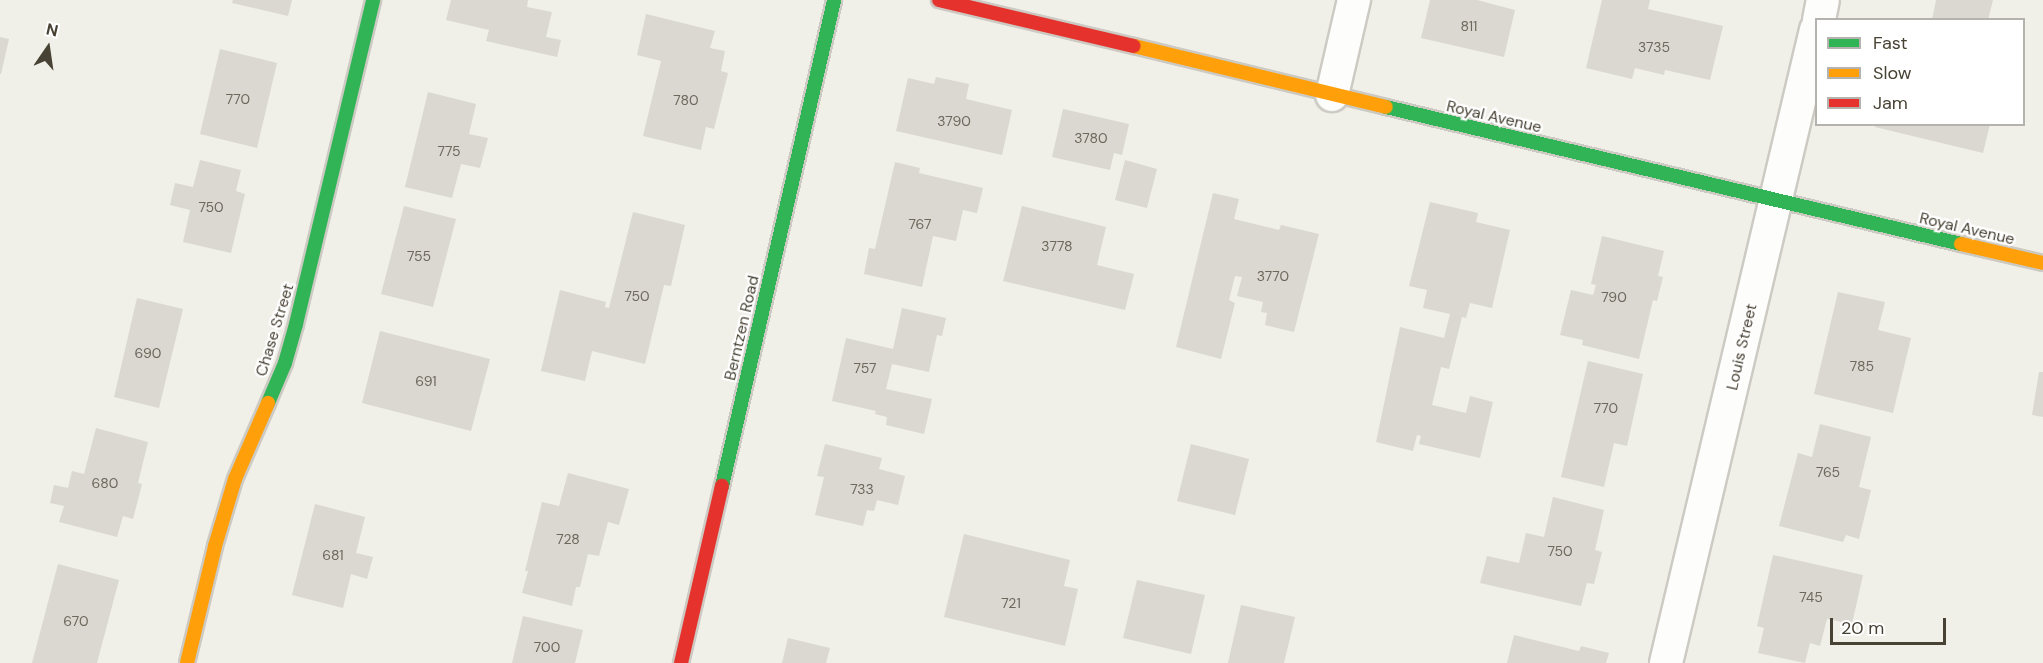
<!DOCTYPE html>
<html>
<head>
<meta charset="utf-8">
<style>
  body { margin:0 }
  #map { position:relative; width:2043px; height:663px; overflow:hidden; background:#f0efe8; font-family:"DM Sans",sans-serif }
  div>[style] { position:absolute }
  [style*='--x'] { left:calc(var(--x)*1px); top:calc(var(--y)*1px); width:calc(var(--w)*1px); rotate:calc(var(--a)*1deg) }
  .building>* { inset:0; background:#dad8d1 }
  .roads { filter:drop-shadow(2px 0 #cccac3) drop-shadow(-2px 0 #cccac3) drop-shadow(0 2px #cccac3) drop-shadow(0 -2px #cccac3) }
  .street>* { height:32px; margin:-16px; padding:0 16px; transform-origin:16px; border-radius:16px; background:#fdfdfc }
  .fast>* { height:14px; margin:-7px; padding:0 7px; transform-origin:7px; border-radius:7px; background:#30b455 }
  .slow>* { height:14px; margin:-7px; padding:0 7px; transform-origin:7px; border-radius:7px; background:#ff9f0a }
  .jam>* { height:14px; margin:-7px; padding:0 7px; transform-origin:7px; border-radius:7px; background:#e5322d }
  span { translate:-50% -50%; white-space:nowrap; text-align:center; line-height:1.15; -webkit-text-stroke:4.5px #fff; paint-order:stroke }
  .number-label { font-size:14px; color:#6d685c }
  .number-label span { -webkit-text-stroke-width:0 }
  .street-label { font-size:16px; color:#484234 }
  .legend { position:absolute; left:1815px; top:18px; width:210px; height:108px; box-sizing:border-box; background:#fff; border:2px solid #b6b3ae; margin:0; padding:8px 10px; list-style:none; font-size:18px; color:#484234 }
  .legend li { display:flex; align-items:center; gap:12px; height:30px }
  .legend b { width:30px; border:2px solid #b6b3ae }
  .north { position:absolute; left:18px; top:18px; width:60px; height:60px; -webkit-text-stroke:4px #fff; paint-order:stroke; rotate:13deg; font-size:16px; font-weight:700; line-height:24px; text-align:center; color:#484234 }
  .north::after { content:''; display:block; margin:auto; width:21px; height:27px; background:#484234; clip-path:polygon(50% 0,100% 100%,50% 72%,0 100%) }
  .scale { position:absolute; left:1830px; top:618px; width:116px; height:27px; box-sizing:border-box; border:3px solid #484234; border-top:0; padding-left:8px; font-size:18px; line-height:21px; white-space:nowrap; color:#484234; -webkit-text-stroke:4px #fff; paint-order:stroke }
</style>
</head>
<body>
<div id="map">
  <div class="building">
    <i style="clip-path:polygon(233px 0,292px 0,288px 16px,232px 3px)"></i>
    <i style="clip-path:polygon(451px 0,528px 0,527px 7px,552px 12px,546px 37px,561px 40px,557px 57px,486px 41px,489px 30px,446px 20px)"></i>
    <i style="clip-path:polygon(1430px 0,1477px 0,1515px 10px,1504px 57px,1421px 38px)"></i>
    <i style="clip-path:polygon(1602px 0,1650px 0,1648px 9px,1723px 26px,1710px 80px,1665px 70px,1664px 75px,1635px 68px,1632px 79px,1586px 68px)"></i>
    <i style="clip-path:polygon(1936px 0,1993px 0,1988px 20px,1932px 20px)"></i>
    <i style="clip-path:polygon(646px 14px,715px 31px,710px 48px,725px 51px,721px 71px,728px 73px,714px 129px,706px 127px,701px 150px,643px 136px,661px 61px,637px 55px)"></i>
    <i style="clip-path:polygon(0 37px,9px 39px,1px 74px,0 74px)"></i>
    <i style="clip-path:polygon(220px 49px,277px 63px,257px 148px,200px 134px)"></i>
    <i style="clip-path:polygon(936px 77px,969px 84px,966px 99px,1012px 110px,1002px 155px,896px 131px,908px 78px,934px 84px)"></i>
    <i style="clip-path:polygon(428px 92px,476px 104px,469px 134px,488px 138px,480px 168px,461px 164px,452px 198px,405px 187px)"></i>
    <i style="clip-path:polygon(1063px 109px,1129px 124px,1122px 155px,1114px 153px,1110px 170px,1052px 157px)"></i>
    <i style="clip-path:polygon(1875px 124px,1990px 124px,1983px 153px,1875px 127px)"></i>
    <i style="clip-path:polygon(200px 160px,241px 170px,236px 191px,245px 194px,231px 253px,183px 242px,190px 210px,170px 205px,175px 183px,193px 187px)"></i>
    <i style="clip-path:polygon(1125px 160px,1157px 169px,1147px 208px,1115px 200px)"></i>
    <i style="clip-path:polygon(895px 162px,920px 168px,919px 173px,983px 188px,977px 213px,963px 210px,956px 241px,933px 236px,922px 287px,864px 274px,869px 248px,875px 249px)"></i>
    <i style="clip-path:polygon(1213px 193px,1239px 199px,1234px 219px,1279px 230px,1281px 225px,1319px 234px,1294px 332px,1265px 325px,1267px 313px,1261px 312px,1263px 302px,1237px 296px,1242px 277px,1235px 276px,1229px 300px,1235px 303px,1221px 359px,1176px 347px)"></i>
    <i style="clip-path:polygon(1430px 202px,1478px 213px,1476px 222px,1510px 230px,1492px 308px,1470px 303px,1466px 318px,1462px 317px,1449px 369px,1441px 367px,1432px 405px,1466px 413px,1470px 396px,1493px 402px,1480px 458px,1419px 444px,1421px 436px,1417px 435px,1413px 451px,1376px 442px,1400px 327px,1444px 338px,1450px 314px,1423px 308px,1427px 290px,1409px 286px)"></i>
    <i style="clip-path:polygon(404px 206px,456px 219px,433px 307px,381px 294px)"></i>
    <i style="clip-path:polygon(1022px 206px,1106px 227px,1097px 265px,1134px 274px,1125px 310px,1003px 281px)"></i>
    <i style="clip-path:polygon(633px 212px,685px 225px,671px 286px,664px 285px,645px 364px,592px 351px,585px 381px,541px 371px,560px 290px,606px 302px,605px 307px,609px 308px)"></i>
    <i style="clip-path:polygon(1602px 236px,1664px 251px,1658px 276px,1663px 277px,1657px 301px,1653px 300px,1639px 359px,1582px 345px,1583px 340px,1560px 335px,1571px 290px,1593px 295px,1596px 285px,1591px 284px)"></i>
    <i style="clip-path:polygon(1838px 292px,1885px 302px,1878px 330px,1911px 338px,1893px 413px,1814px 394px)"></i>
    <i style="clip-path:polygon(137px 298px,183px 309px,159px 408px,114px 397px)"></i>
    <i style="clip-path:polygon(902px 308px,946px 318px,942px 336px,937px 335px,929px 372px,892px 364px,886px 389px,932px 399px,924px 434px,886px 425px,887px 417px,875px 414px,876px 411px,832px 401px,846px 338px,893px 349px)"></i>
    <i style="clip-path:polygon(380px 331px,490px 359px,471px 431px,362px 403px)"></i>
    <i style="clip-path:polygon(1588px 361px,1643px 374px,1627px 446px,1614px 443px,1604px 487px,1561px 477px)"></i>
    <i style="clip-path:polygon(2039px 372px,2043px 372px,2043px 417px,2032px 415px)"></i>
    <i style="clip-path:polygon(1820px 424px,1871px 437px,1859px 487px,1871px 490px,1859px 539px,1846px 535px,1843px 542px,1779px 526px,1798px 453px,1812px 457px)"></i>
    <i style="clip-path:polygon(96px 428px,148px 442px,138px 483px,142px 484px,133px 519px,123px 516px,117px 537px,59px 522px,64px 506px,50px 503px,54px 485px,68px 488px,72px 471px,84px 474px)"></i>
    <i style="clip-path:polygon(825px 444px,882px 458px,879px 469px,905px 476px,898px 505px,877px 500px,874px 511px,867px 510px,863px 526px,815px 515px,824px 477px,817px 476px)"></i>
    <i style="clip-path:polygon(1191px 444px,1249px 459px,1235px 515px,1177px 501px)"></i>
    <i style="clip-path:polygon(568px 473px,629px 489px,619px 525px,608px 522px,599px 556px,588px 554px,580px 587px,576px 587px,572px 606px,522px 593px,528px 571px,525px 571px,542px 502px,559px 506px)"></i>
    <i style="clip-path:polygon(1553px 497px,1604px 510px,1595px 550px,1602px 552px,1594px 584px,1587px 583px,1581px 606px,1480px 583px,1487px 556px,1519px 563px,1526px 533px,1544px 537px)"></i>
    <i style="clip-path:polygon(315px 504px,365px 517px,356px 553px,373px 557px,367px 579px,351px 574px,343px 608px,292px 595px)"></i>
    <i style="clip-path:polygon(964px 534px,1070px 560px,1064px 586px,1078px 589px,1065px 646px,944px 617px)"></i>
    <i style="clip-path:polygon(1773px 555px,1863px 575px,1852px 624px,1827px 619px,1820px 646px,1810px 643px,1805px 663px,1758px 653px,1764px 628px,1757px 626px)"></i>
    <i style="clip-path:polygon(58px 564px,119px 580px,97px 663px,32px 663px)"></i>
    <i style="clip-path:polygon(1137px 580px,1205px 595px,1191px 654px,1123px 638px)"></i>
    <i style="clip-path:polygon(1241px 605px,1295px 617px,1284px 663px,1228px 663px)"></i>
    <i style="clip-path:polygon(523px 616px,583px 630px,575px 663px,512px 663px)"></i>
    <i style="clip-path:polygon(1514px 635px,1579px 651px,1581px 646px,1609px 653px,1606px 663px,1507px 663px)"></i>
    <i style="clip-path:polygon(788px 638px,830px 648px,826px 663px,782px 663px)"></i>
  </div>
  <div class="roads">
    <div class="street">
      <i style="--x:1819;--y:20;--w:20;--a:-79"></i>
      <i style="--x:1332;--y:95;--w:98;--a:-77"></i>
      <i style="--x:1666;--y:663;--w:651;--a:-76.67"></i>
    </div>
    <div class="fast">
      <i style="--x:1386;--y:107;--w:591;--a:13.4"></i>
      <i style="--x:268;--y:403;--w:43;--a:-67"></i>
      <i style="--x:285;--y:363;--w:41;--a:-74.2"></i>
      <i style="--x:296;--y:324;--w:333;--a:-76.6"></i>
      <i style="--x:722;--y:486;--w:499;--a:-77"></i>
    </div>
    <div class="slow">
      <i style="--x:1134;--y:46;--w:259;--a:13.6"></i>
      <i style="--x:1961;--y:244;--w:84;--a:13"></i>
      <i style="--x:187;--y:663;--w:120;--a:-76.5"></i>
      <i style="--x:215;--y:546;--w:70;--a:-73.4"></i>
      <i style="--x:235;--y:479;--w:83;--a:-66.5"></i>
    </div>
    <div class="jam">
      <i style="--x:939;--y:0;--w:200;--a:13.3"></i>
      <i style="--x:681;--y:663;--w:182;--a:-77"></i>
    </div>
  </div>
  <div class="number-label">
    <span style="left:1469px;top:26px">811</span>
    <span style="left:1654px;top:47px">3735</span>
    <span style="left:238px;top:99px">770</span>
    <span style="left:686px;top:100px">780</span>
    <span style="left:954px;top:121px">3790</span>
    <span style="left:1091px;top:138px">3780</span>
    <span style="left:449px;top:151px">775</span>
    <span style="left:211px;top:207px">750</span>
    <span style="left:920px;top:224px">767</span>
    <span style="left:1057px;top:246px">3778</span>
    <span style="left:419px;top:256px">755</span>
    <span style="left:1273px;top:276px">3770</span>
    <span style="left:637px;top:296px">750</span>
    <span style="left:1614px;top:297px">790</span>
    <span style="left:148px;top:353px">690</span>
    <span style="left:1862px;top:366px">785</span>
    <span style="left:865px;top:368px">757</span>
    <span style="left:426px;top:381px">691</span>
    <span style="left:1606px;top:408px">770</span>
    <span style="left:1828px;top:472px">765</span>
    <span style="left:105px;top:483px">680</span>
    <span style="left:862px;top:489px">733</span>
    <span style="left:568px;top:539px">728</span>
    <span style="left:1560px;top:551px">750</span>
    <span style="left:333px;top:555px">681</span>
    <span style="left:1811px;top:597px">745</span>
    <span style="left:1011px;top:603px">721</span>
    <span style="left:76px;top:621px">670</span>
    <span style="left:547px;top:647px">700</span>
  </div>
  <div class="street-label">
    <span style="left:1494px;top:117px;rotate:13deg">Royal Avenue</span>
    <span style="left:1967px;top:229px;rotate:13deg">Royal Avenue</span>
    <span style="left:742px;top:328px;rotate:-77deg">Berntzen Road</span>
    <span style="left:275px;top:330px;rotate:-73deg">Chase Street</span>
    <span style="left:1742px;top:347px;rotate:-77deg">Louis Street</span>
  </div>
  <ul class="legend">
  <li><b style="height:8px;background:#30b455"></b>Fast</li>
  <li><b style="height:8px;background:#ff9f0a"></b>Slow</li>
  <li><b style="height:8px;background:#e5322d"></b>Jam</li>
  </ul>
  <div class="north">N</div>
  <div class="scale">20 m</div>
</div>
</body>
</html>
